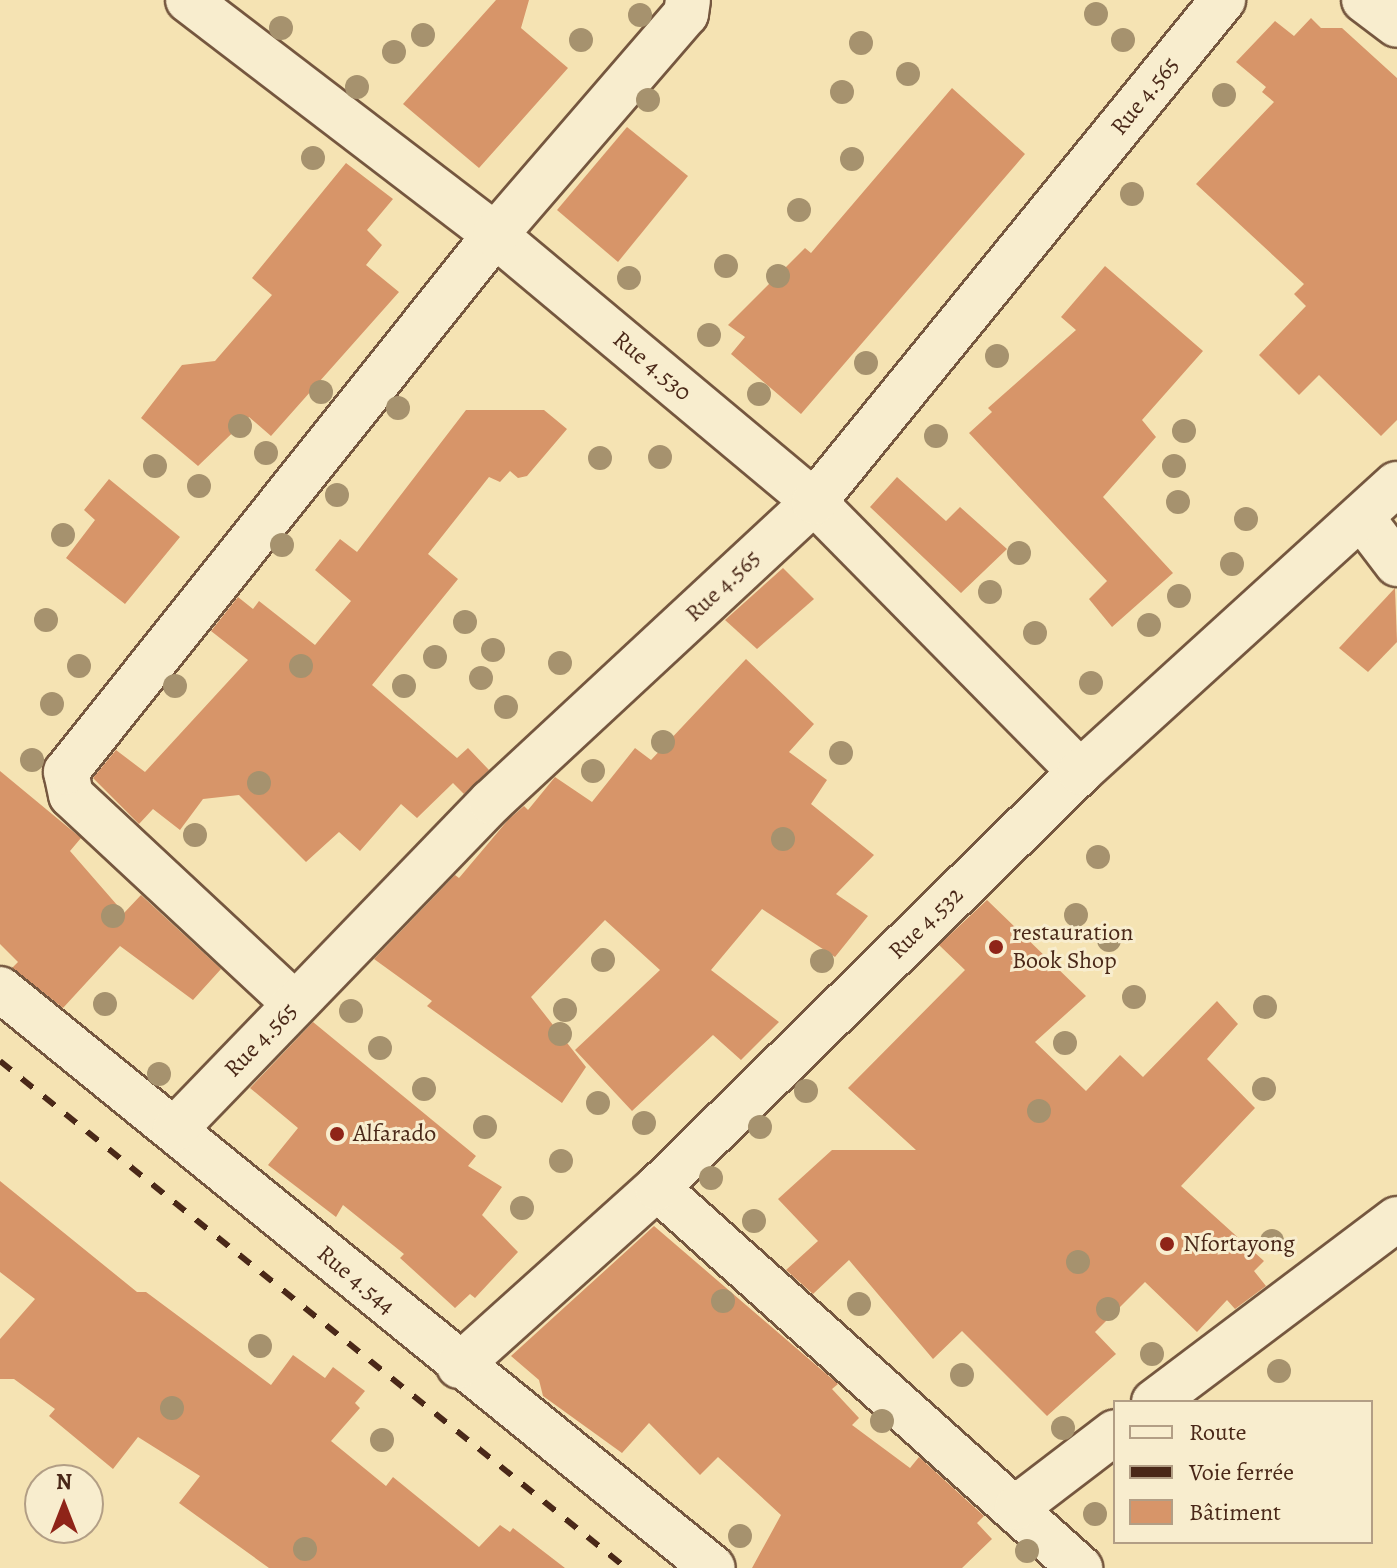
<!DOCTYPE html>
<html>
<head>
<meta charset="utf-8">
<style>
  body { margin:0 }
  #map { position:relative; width:1397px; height:1568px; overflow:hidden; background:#f5e3b3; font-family:Alegreya,serif }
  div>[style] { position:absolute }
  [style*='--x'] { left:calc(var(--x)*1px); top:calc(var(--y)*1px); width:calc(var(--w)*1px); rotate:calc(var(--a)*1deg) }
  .building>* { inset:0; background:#d79569 }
  .roads { filter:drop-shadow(2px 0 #75573f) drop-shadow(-2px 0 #75573f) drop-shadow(0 2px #75573f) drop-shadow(0 -2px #75573f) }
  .minor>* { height:44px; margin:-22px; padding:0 22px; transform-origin:22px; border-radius:22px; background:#f8edce }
  .rail>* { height:6px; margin-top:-3px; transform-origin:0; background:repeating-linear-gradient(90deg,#4a2818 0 14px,transparent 0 28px) }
  .trees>* { width:24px; height:24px; margin:-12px; border-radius:50%; background:#a6926e }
  .dots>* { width:22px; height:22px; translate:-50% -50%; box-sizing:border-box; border:4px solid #f8edce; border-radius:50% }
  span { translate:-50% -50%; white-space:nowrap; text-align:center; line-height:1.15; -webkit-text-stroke:6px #f8edce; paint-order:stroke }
  .street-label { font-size:24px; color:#4a2818 }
  .poi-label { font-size:24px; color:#4a2818 }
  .left { translate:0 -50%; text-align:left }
  .legend { position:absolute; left:1113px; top:1400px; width:260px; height:144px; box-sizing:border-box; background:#f8edce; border:2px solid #b29e85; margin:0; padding:10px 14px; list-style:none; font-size:24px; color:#4a2818 }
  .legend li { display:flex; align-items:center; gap:16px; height:40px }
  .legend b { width:40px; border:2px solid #b29e85 }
  .north { position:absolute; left:24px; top:1464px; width:80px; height:80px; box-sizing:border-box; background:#f8edce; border:2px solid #b29e85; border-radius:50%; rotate:0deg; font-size:22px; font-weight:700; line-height:32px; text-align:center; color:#4a2818 }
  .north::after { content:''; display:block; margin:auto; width:28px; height:36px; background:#8f2418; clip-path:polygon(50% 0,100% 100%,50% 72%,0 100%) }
</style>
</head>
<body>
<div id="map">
  <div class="building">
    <i style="clip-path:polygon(496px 0,529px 0,521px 28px,568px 68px,479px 168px,403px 104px)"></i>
    <i style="clip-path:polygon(1311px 18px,1321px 28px,1342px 28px,1397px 78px,1397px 420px,1381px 436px,1319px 375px,1299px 395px,1259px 355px,1306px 306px,1294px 294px,1304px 284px,1196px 184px,1274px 102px,1262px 92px,1266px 87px,1236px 62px,1275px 21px,1294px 36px)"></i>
    <i style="clip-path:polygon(952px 88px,1025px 154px,801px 414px,731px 354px,745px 337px,728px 325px,805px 248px,811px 253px)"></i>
    <i style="clip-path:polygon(627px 127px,688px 176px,618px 262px,557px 210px)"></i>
    <i style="clip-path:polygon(346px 163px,393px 199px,367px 230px,382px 245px,366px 265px,399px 292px,271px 436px,249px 417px,198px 466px,141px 418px,182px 365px,215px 361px,272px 295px,252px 278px)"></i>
    <i style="clip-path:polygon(1105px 266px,1203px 351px,1142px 420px,1156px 437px,1103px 497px,1173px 573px,1112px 627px,1089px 599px,1107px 581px,969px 433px,992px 412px,988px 408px,1076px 330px,1061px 317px)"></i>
    <i style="clip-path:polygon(466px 410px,544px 410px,567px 429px,527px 476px,518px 478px,510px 471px,500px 482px,489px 477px,428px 554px,458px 579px,372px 685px,457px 758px,468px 748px,489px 770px,464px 794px,453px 783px,417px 818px,401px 804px,360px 851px,339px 832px,306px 862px,239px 795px,203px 799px,180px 830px,153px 809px,139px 824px,93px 778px,116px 750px,145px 772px,248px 660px,211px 631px,238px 597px,253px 609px,259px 601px,315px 645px,351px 601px,315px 570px,340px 539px,357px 552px)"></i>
    <i style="clip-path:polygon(897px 477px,946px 521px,960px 507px,1007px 549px,961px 593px,870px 507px)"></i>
    <i style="clip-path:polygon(109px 479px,180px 537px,125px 604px,66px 558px,95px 520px,84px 510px)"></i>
    <i style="clip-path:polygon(783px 568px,814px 599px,757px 649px,725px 620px)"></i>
    <i style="clip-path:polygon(1395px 588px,1397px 642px,1368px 672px,1339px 648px)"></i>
    <i style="clip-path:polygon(746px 659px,814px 724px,789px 752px,827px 780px,811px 804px,874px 855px,836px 894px,868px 916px,835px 957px,762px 909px,711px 970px,779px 1022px,741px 1060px,713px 1035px,632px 1111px,575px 1050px,660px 970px,605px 920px,531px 997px,586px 1067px,562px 1103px,427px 1006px,432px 1001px,374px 959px,455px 875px,459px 878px,508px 820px,524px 806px,528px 810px,555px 777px,592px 802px,635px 748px,651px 760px)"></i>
    <i style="clip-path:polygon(0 771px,81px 838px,70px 851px,124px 913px,141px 895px,221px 969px,193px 1000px,120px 946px,63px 1008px,12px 968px,18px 962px,0 944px)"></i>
    <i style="clip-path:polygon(987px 900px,1086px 996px,1035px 1042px,1086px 1091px,1120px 1055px,1143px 1077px,1217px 1001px,1238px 1024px,1207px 1059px,1255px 1108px,1181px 1186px,1264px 1261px,1254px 1271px,1266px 1286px,1235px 1309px,1227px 1300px,1197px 1332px,1145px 1282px,1095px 1332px,1116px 1354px,1047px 1416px,962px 1331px,933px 1359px,849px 1260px,813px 1294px,786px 1270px,818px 1241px,778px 1199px,832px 1150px,916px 1150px,848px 1088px,965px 970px,939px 945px)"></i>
    <i style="clip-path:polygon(313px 1022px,476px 1156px,468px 1166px,502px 1187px,482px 1215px,518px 1252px,475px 1298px,470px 1294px,455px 1308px,400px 1258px,404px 1254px,343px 1205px,336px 1217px,268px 1165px,298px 1128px,250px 1088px)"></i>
    <i style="clip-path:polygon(0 1181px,137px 1292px,146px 1292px,271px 1385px,293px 1355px,325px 1378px,333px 1367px,365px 1391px,355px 1403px,360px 1408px,331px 1441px,386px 1486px,393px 1477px,479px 1547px,500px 1525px,510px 1532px,513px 1528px,565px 1568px,269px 1568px,179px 1503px,200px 1476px,138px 1437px,113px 1469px,49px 1416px,55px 1409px,14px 1379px,0 1379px,0 1339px,35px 1299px,0 1272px)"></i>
    <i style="clip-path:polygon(654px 1226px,838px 1384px,832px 1389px,859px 1418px,852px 1425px,910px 1468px,919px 1457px,984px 1516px,977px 1523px,992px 1539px,962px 1568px,752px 1568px,781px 1515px,718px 1457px,700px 1475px,649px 1423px,622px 1453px,543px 1396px,539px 1380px,511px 1356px)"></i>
  </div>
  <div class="roads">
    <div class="minor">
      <i style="--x:188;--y:0;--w:387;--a:37.4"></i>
      <i style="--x:495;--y:235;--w:416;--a:39.9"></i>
      <i style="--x:814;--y:502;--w:379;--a:45.4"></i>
      <i style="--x:1364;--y:0;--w:41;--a:37.1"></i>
      <i style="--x:1362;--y:518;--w:58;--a:52.7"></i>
      <i style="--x:0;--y:989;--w:918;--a:39.08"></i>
      <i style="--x:295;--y:1004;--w:306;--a:-137"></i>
      <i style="--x:71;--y:795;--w:24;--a:-102"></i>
      <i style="--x:66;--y:772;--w:687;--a:-51.38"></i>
      <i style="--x:495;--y:235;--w:292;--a:-49.2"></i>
      <i style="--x:686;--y:14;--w:14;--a:-82"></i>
      <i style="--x:175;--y:1129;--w:455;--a:-46"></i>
      <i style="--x:491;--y:802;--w:441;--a:-42.9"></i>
      <i style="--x:814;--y:502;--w:648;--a:-50.83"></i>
      <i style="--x:657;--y:1188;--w:569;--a:41.93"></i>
      <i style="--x:459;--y:1366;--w:266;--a:-42"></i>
      <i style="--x:657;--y:1188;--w:593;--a:-44.52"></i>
      <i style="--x:1080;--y:772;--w:428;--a:-42.3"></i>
      <i style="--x:1154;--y:1402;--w:304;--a:-37"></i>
      <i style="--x:1017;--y:1507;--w:123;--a:-37.4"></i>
    </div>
  </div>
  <div class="rail">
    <i style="--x:0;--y:1061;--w:806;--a:39"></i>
  </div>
  <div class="trees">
    <i style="left:1096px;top:14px"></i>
    <i style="left:640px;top:15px"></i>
    <i style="left:281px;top:28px"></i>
    <i style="left:423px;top:35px"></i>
    <i style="left:581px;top:40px"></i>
    <i style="left:1123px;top:40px"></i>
    <i style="left:861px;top:43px"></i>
    <i style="left:394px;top:52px"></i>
    <i style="left:908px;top:74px"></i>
    <i style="left:357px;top:87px"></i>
    <i style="left:842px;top:92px"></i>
    <i style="left:1224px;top:95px"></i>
    <i style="left:648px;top:100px"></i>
    <i style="left:313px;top:158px"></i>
    <i style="left:852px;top:159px"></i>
    <i style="left:1132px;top:194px"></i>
    <i style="left:799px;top:210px"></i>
    <i style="left:726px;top:266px"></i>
    <i style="left:778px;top:276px"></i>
    <i style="left:629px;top:278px"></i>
    <i style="left:709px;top:335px"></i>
    <i style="left:997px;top:356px"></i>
    <i style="left:866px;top:363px"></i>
    <i style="left:321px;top:392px"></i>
    <i style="left:759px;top:394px"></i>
    <i style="left:398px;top:408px"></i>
    <i style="left:240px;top:426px"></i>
    <i style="left:1184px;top:431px"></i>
    <i style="left:936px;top:436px"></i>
    <i style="left:266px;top:453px"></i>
    <i style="left:660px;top:457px"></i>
    <i style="left:600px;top:458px"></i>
    <i style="left:155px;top:466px"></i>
    <i style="left:1174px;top:466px"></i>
    <i style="left:199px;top:486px"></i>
    <i style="left:337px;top:495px"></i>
    <i style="left:1178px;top:502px"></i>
    <i style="left:1246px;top:519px"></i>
    <i style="left:63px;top:535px"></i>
    <i style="left:282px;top:545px"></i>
    <i style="left:1019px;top:553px"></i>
    <i style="left:1232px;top:564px"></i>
    <i style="left:990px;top:592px"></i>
    <i style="left:1179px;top:596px"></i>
    <i style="left:46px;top:620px"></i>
    <i style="left:465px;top:622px"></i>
    <i style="left:1149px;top:625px"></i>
    <i style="left:1035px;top:633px"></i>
    <i style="left:493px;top:650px"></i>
    <i style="left:435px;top:657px"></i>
    <i style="left:560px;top:663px"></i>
    <i style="left:79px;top:666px"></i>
    <i style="left:301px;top:666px"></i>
    <i style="left:481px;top:678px"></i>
    <i style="left:1091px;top:683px"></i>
    <i style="left:175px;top:686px"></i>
    <i style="left:404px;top:686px"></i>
    <i style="left:52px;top:704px"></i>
    <i style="left:506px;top:707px"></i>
    <i style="left:663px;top:742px"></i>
    <i style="left:841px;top:753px"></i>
    <i style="left:32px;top:760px"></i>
    <i style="left:593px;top:771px"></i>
    <i style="left:259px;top:783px"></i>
    <i style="left:195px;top:835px"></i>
    <i style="left:783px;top:839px"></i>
    <i style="left:1098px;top:857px"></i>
    <i style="left:1076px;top:915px"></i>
    <i style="left:113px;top:916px"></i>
    <i style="left:1109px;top:940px"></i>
    <i style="left:603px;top:960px"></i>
    <i style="left:822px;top:961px"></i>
    <i style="left:1134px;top:997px"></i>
    <i style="left:105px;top:1004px"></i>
    <i style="left:1265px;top:1007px"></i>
    <i style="left:565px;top:1010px"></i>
    <i style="left:351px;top:1011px"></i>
    <i style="left:560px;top:1034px"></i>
    <i style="left:1065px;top:1043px"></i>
    <i style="left:380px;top:1048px"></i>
    <i style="left:159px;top:1074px"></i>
    <i style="left:424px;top:1089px"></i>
    <i style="left:1264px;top:1089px"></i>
    <i style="left:806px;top:1091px"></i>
    <i style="left:598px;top:1103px"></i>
    <i style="left:1039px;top:1111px"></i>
    <i style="left:644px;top:1123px"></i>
    <i style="left:485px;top:1127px"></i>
    <i style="left:760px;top:1127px"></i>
    <i style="left:561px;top:1161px"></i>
    <i style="left:711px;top:1178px"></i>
    <i style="left:522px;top:1208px"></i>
    <i style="left:754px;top:1221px"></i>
    <i style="left:1272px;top:1241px"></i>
    <i style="left:1078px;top:1262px"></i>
    <i style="left:723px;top:1301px"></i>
    <i style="left:859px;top:1304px"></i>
    <i style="left:1108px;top:1309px"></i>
    <i style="left:260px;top:1346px"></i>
    <i style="left:1152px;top:1354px"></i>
    <i style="left:1279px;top:1371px"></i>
    <i style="left:962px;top:1375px"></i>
    <i style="left:172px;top:1408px"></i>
    <i style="left:882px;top:1421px"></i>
    <i style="left:1063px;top:1428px"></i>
    <i style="left:382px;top:1440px"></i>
    <i style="left:1095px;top:1514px"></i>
    <i style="left:740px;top:1536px"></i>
    <i style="left:305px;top:1549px"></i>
    <i style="left:1027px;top:1551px"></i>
  </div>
  <div class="dots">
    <i style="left:996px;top:947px;background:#8f2418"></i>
    <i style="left:337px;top:1134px;background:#8f2418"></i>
    <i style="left:1167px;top:1244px;background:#8f2418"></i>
  </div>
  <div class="street-label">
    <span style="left:1145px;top:96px;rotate:-51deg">Rue 4.565</span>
    <span style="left:652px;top:366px;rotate:40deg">Rue 4.530</span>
    <span style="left:723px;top:586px;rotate:-43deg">Rue 4.565</span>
    <span style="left:926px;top:923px;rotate:-44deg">Rue 4.532</span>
    <span style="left:261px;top:1040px;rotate:-46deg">Rue 4.565</span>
    <span style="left:356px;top:1280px;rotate:40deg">Rue 4.544</span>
  </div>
  <div class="poi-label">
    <span class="left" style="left:1012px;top:947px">restauration<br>Book Shop</span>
    <span class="left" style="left:353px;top:1134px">Alfarado</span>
    <span class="left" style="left:1183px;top:1244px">Nfortayong</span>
  </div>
  <ul class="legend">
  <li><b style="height:10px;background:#f8edce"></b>Route</li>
  <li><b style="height:10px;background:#4a2818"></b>Voie ferrée</li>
  <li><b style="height:22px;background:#d79569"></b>Bâtiment</li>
  </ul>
  <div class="north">N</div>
</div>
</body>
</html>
